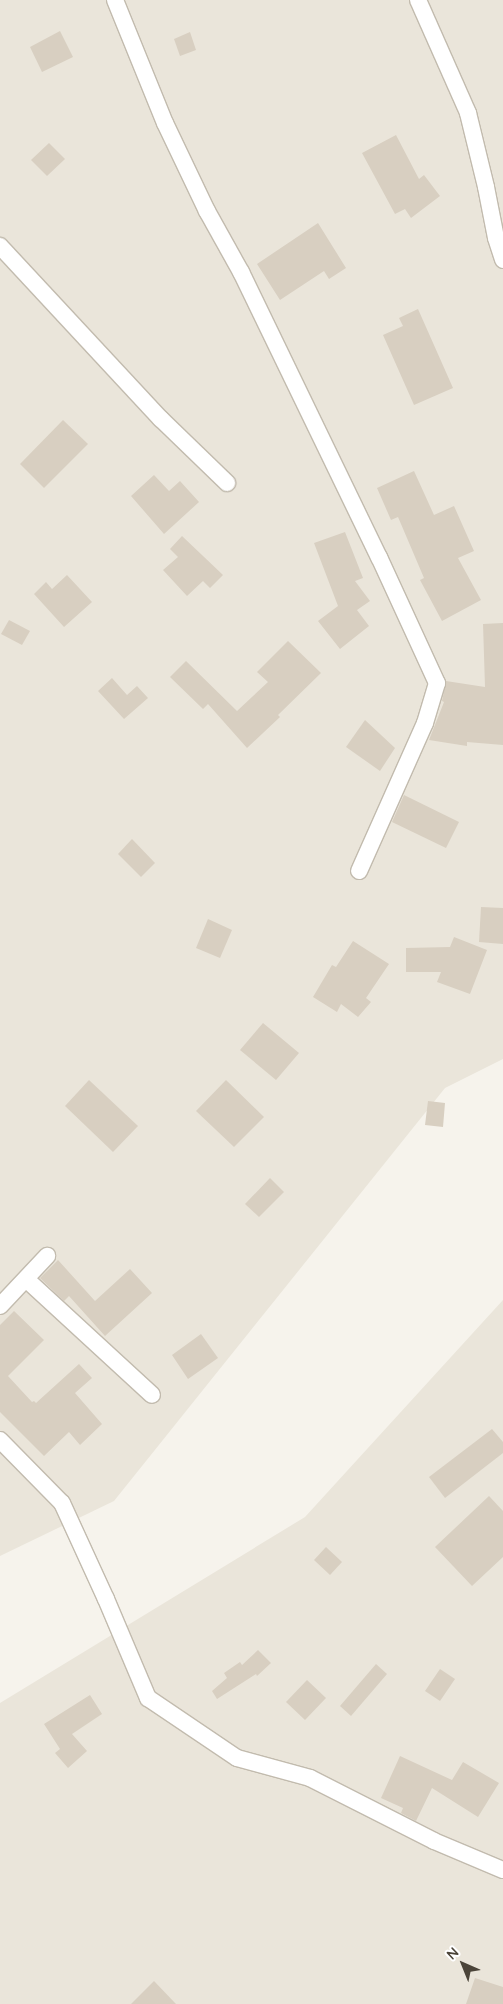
<!DOCTYPE html>
<html>
<head>
<meta charset="utf-8">
<style>
  body { margin:0 }
  #map { position:relative; width:503px; height:2004px; overflow:hidden; background:#f6f3ec; font-family:Quicksand,sans-serif }
  div>[style] { position:absolute }
  [style*='--x'] { left:calc(var(--x)*1px); top:calc(var(--y)*1px); width:calc(var(--w)*1px); rotate:calc(var(--a)*1deg) }
  .residential>* { inset:0; background:#eae5da }
  .building>* { inset:0; background:#d8cfc1 }
  .roads { filter:drop-shadow(1px 0 #c2bbae) drop-shadow(-1px 0 #c2bbae) drop-shadow(0 1px #c2bbae) drop-shadow(0 -1px #c2bbae) }
  .street>* { height:16px; margin:-8px; padding:0 8px; transform-origin:8px; border-radius:8px; background:#fff }
  span { translate:-50% -50%; white-space:nowrap; text-align:center; line-height:1.15; -webkit-text-stroke:5px #fff; paint-order:stroke }
  .north { position:absolute; left:438px; top:1939px; width:50px; height:50px; -webkit-text-stroke:4px #fff; paint-order:stroke; rotate:316deg; font-size:14px; font-weight:700; line-height:20px; text-align:center; color:#4b4439 }
  .north::after { content:''; display:block; margin:auto; width:18px; height:22px; background:#4b4439; clip-path:polygon(50% 0,100% 100%,50% 72%,0 100%) }
</style>
</head>
<body>
<div id="map">
  <div class="residential">
    <i style="clip-path:polygon(0 0,503px 0,503px 1059px,445px 1088px,114px 1501px,0 1556px)"></i>
    <i style="clip-path:polygon(503px 1300px,503px 2004px,0 2004px,0 1703px,305px 1517px)"></i>
  </div>
  <div class="building">
    <i style="clip-path:polygon(60px 31px,73px 57px,42px 72px,30px 47px)"></i>
    <i style="clip-path:polygon(190px 32px,196px 50px,180px 56px,174px 39px)"></i>
    <i style="clip-path:polygon(396px 135px,419px 179px,424px 175px,440px 196px,411px 218px,405px 209px,395px 214px,362px 153px)"></i>
    <i style="clip-path:polygon(49px 143px,65px 159px,47px 176px,31px 160px)"></i>
    <i style="clip-path:polygon(318px 223px,346px 268px,329px 279px,324px 271px,280px 300px,257px 264px)"></i>
    <i style="clip-path:polygon(418px 309px,453px 388px,414px 405px,383px 335px,403px 326px,399px 318px)"></i>
    <i style="clip-path:polygon(63px 420px,88px 444px,44px 488px,20px 464px)"></i>
    <i style="clip-path:polygon(414px 471px,434px 515px,454px 506px,474px 551px,458px 558px,481px 600px,442px 621px,420px 580px,424px 578px,398px 517px,391px 520px,377px 488px)"></i>
    <i style="clip-path:polygon(154px 475px,169px 491px,180px 481px,199px 502px,164px 534px,131px 496px)"></i>
    <i style="clip-path:polygon(345px 532px,363px 578px,355px 581px,370px 601px,357px 610px,369px 626px,340px 649px,318px 621px,338px 606px,314px 543px)"></i>
    <i style="clip-path:polygon(182px 536px,223px 575px,210px 588px,203px 581px,187px 596px,163px 570px,178px 557px,170px 549px)"></i>
    <i style="clip-path:polygon(67px 575px,92px 602px,64px 627px,34px 594px,46px 582px,52px 589px)"></i>
    <i style="clip-path:polygon(9px 620px,30px 631px,22px 645px,1px 634px)"></i>
    <i style="clip-path:polygon(503px 623px,503px 745px,467px 742px,467px 746px,429px 740px,444px 702px,442px 701px,446px 681px,485px 687px,483px 624px)"></i>
    <i style="clip-path:polygon(288px 641px,321px 673px,278px 715px,280px 717px,247px 748px,208px 704px,203px 709px,170px 677px,186px 661px,237px 711px,268px 682px,257px 672px)"></i>
    <i style="clip-path:polygon(112px 678px,127px 695px,137px 686px,148px 698px,124px 719px,98px 691px)"></i>
    <i style="clip-path:polygon(365px 720px,395px 748px,380px 771px,346px 747px)"></i>
    <i style="clip-path:polygon(404px 795px,459px 822px,446px 848px,392px 822px)"></i>
    <i style="clip-path:polygon(132px 839px,155px 863px,141px 877px,118px 854px)"></i>
    <i style="clip-path:polygon(481px 907px,503px 908px,503px 944px,479px 942px)"></i>
    <i style="clip-path:polygon(208px 919px,232px 930px,220px 958px,196px 948px)"></i>
    <i style="clip-path:polygon(454px 937px,487px 950px,470px 994px,437px 982px,441px 972px,406px 972px,406px 948px,450px 947px)"></i>
    <i style="clip-path:polygon(353px 941px,389px 964px,366px 998px,371px 1002px,358px 1017px,341px 1004px,337px 1012px,313px 997px,332px 965px,336px 967px)"></i>
    <i style="clip-path:polygon(263px 1023px,299px 1053px,276px 1080px,240px 1050px)"></i>
    <i style="clip-path:polygon(89px 1080px,138px 1126px,113px 1152px,65px 1106px)"></i>
    <i style="clip-path:polygon(226px 1080px,264px 1117px,234px 1147px,196px 1111px)"></i>
    <i style="clip-path:polygon(428px 1101px,445px 1103px,443px 1127px,425px 1125px)"></i>
    <i style="clip-path:polygon(270px 1178px,284px 1192px,259px 1217px,245px 1204px)"></i>
    <i style="clip-path:polygon(58px 1260px,95px 1301px,130px 1269px,152px 1293px,105px 1336px,69px 1296px,64px 1301px,40px 1278px)"></i>
    <i style="clip-path:polygon(14px 1311px,44px 1340px,8px 1376px,32px 1402px,34px 1401px,36px 1403px,79px 1364px,92px 1378px,75px 1393px,102px 1424px,80px 1445px,69px 1432px,44px 1456px,0 1412px,0 1325px)"></i>
    <i style="clip-path:polygon(201px 1334px,218px 1358px,188px 1379px,172px 1355px)"></i>
    <i style="clip-path:polygon(492px 1429px,503px 1442px,503px 1453px,445px 1498px,429px 1477px)"></i>
    <i style="clip-path:polygon(489px 1496px,503px 1511px,503px 1557px,472px 1586px,435px 1547px)"></i>
    <i style="clip-path:polygon(326px 1547px,342px 1562px,330px 1575px,314px 1560px)"></i>
    <i style="clip-path:polygon(258px 1650px,271px 1663px,257px 1676px,256px 1674px,217px 1699px,212px 1691px,227px 1678px,224px 1673px,240px 1662px,242px 1665px)"></i>
    <i style="clip-path:polygon(376px 1664px,387px 1674px,351px 1716px,340px 1706px)"></i>
    <i style="clip-path:polygon(440px 1669px,455px 1679px,440px 1701px,425px 1691px)"></i>
    <i style="clip-path:polygon(307px 1680px,326px 1698px,305px 1720px,286px 1702px)"></i>
    <i style="clip-path:polygon(90px 1695px,102px 1714px,72px 1734px,87px 1751px,68px 1768px,55px 1753px,60px 1749px,44px 1724px)"></i>
    <i style="clip-path:polygon(400px 1756px,452px 1780px,463px 1762px,499px 1783px,478px 1817px,432px 1788px,416px 1821px,401px 1813px,403px 1808px,381px 1798px)"></i>
    <i style="clip-path:polygon(475px 1978px,503px 1987px,503px 2004px,466px 2004px)"></i>
    <i style="clip-path:polygon(154px 1981px,176px 2004px,131px 2004px)"></i>
  </div>
  <div class="roads">
    <div class="street">
      <i style="--x:115;--y:0;--w:133;--a:67.9"></i>
      <i style="--x:165;--y:123;--w:98;--a:64.5"></i>
      <i style="--x:207;--y:211;--w:70;--a:60.9"></i>
      <i style="--x:241;--y:272;--w:317;--a:64.2"></i>
      <i style="--x:379;--y:557;--w:139;--a:65.3"></i>
      <i style="--x:437;--y:683;--w:42;--a:106.7"></i>
      <i style="--x:425;--y:723;--w:162;--a:114"></i>
      <i style="--x:418;--y:0;--w:124;--a:66.1"></i>
      <i style="--x:468;--y:113;--w:76;--a:76.3"></i>
      <i style="--x:486;--y:187;--w:52;--a:78.9"></i>
      <i style="--x:496;--y:238;--w:23;--a:72"></i>
      <i style="--x:0;--y:246;--w:236;--a:47.1"></i>
      <i style="--x:161;--y:419;--w:92;--a:44.1"></i>
      <i style="--x:26;--y:1279;--w:171;--a:42.6"></i>
      <i style="--x:0;--y:1306;--w:69;--a:-46.8"></i>
      <i style="--x:0;--y:1440;--w:88;--a:45.5"></i>
      <i style="--x:62;--y:1503;--w:106;--a:65.4"></i>
      <i style="--x:106;--y:1599;--w:108;--a:67"></i>
      <i style="--x:148;--y:1698;--w:107;--a:34"></i>
      <i style="--x:237;--y:1758;--w:76;--a:15.3"></i>
      <i style="--x:310;--y:1778;--w:139;--a:26.9"></i>
      <i style="--x:434;--y:1841;--w:75;--a:22.8"></i>
    </div>
  </div>
  <div class="north">N</div>
</div>
</body>
</html>
